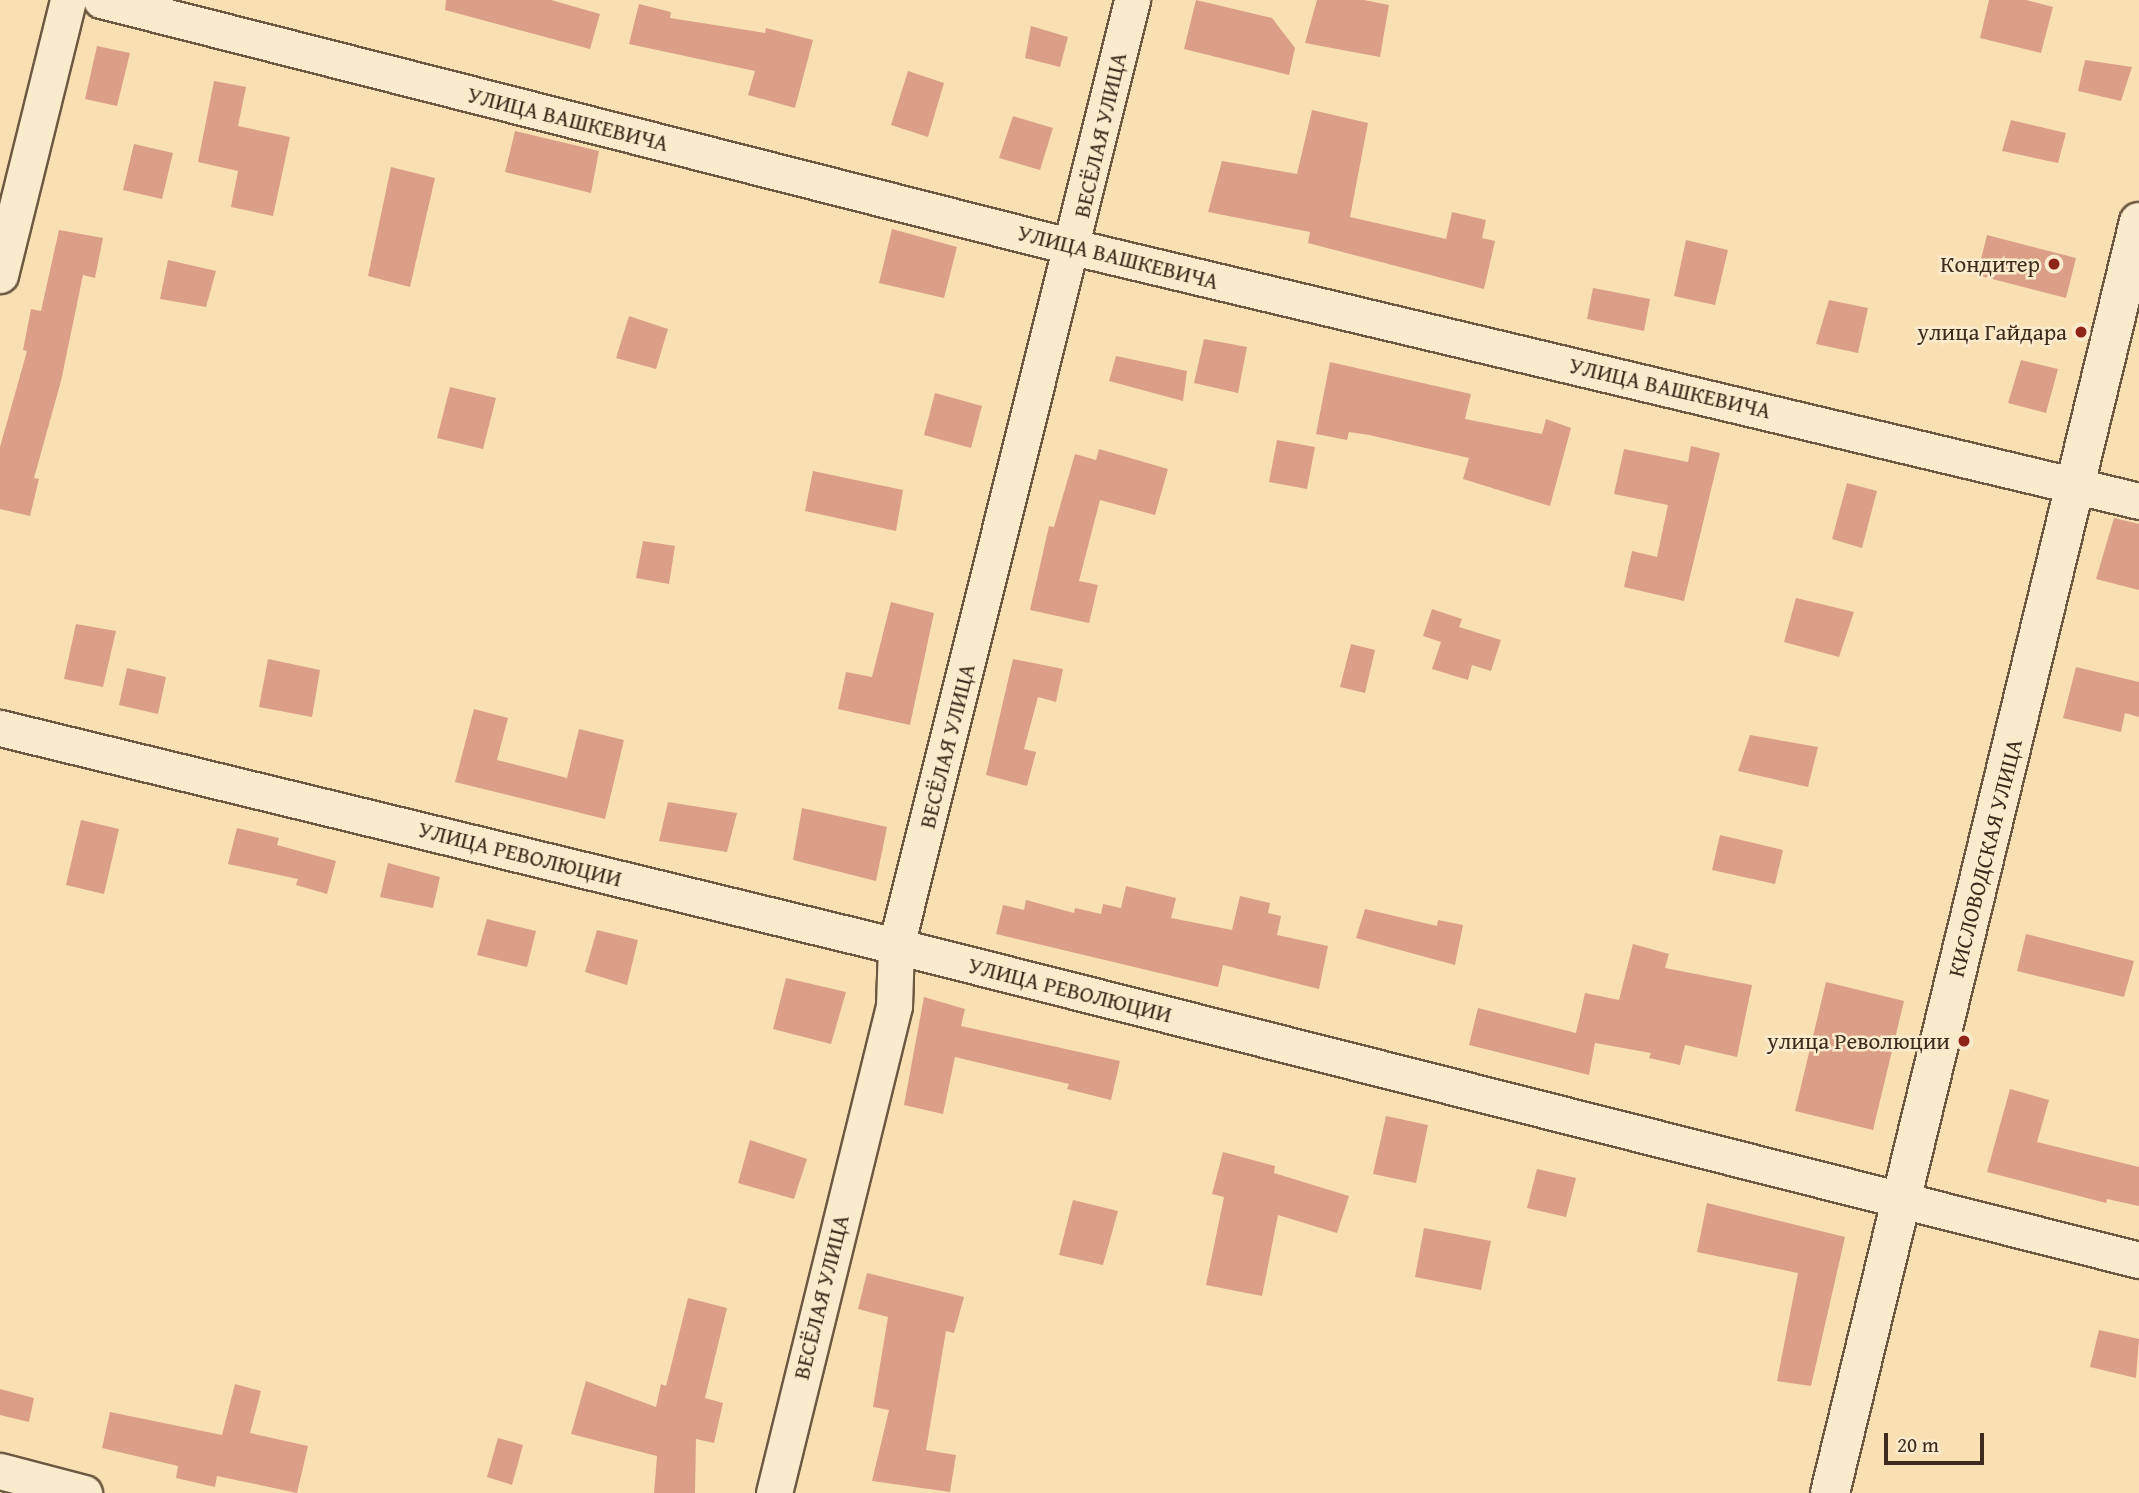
<!DOCTYPE html>
<html>
<head>
<meta charset="utf-8">
<style>
  body { margin:0 }
  #map { position:relative; width:2139px; height:1493px; overflow:hidden; background:#f8e0b2; font-family:"Gentium Book Plus",serif }
  div>[style] { position:absolute }
  [style*='--x'] { left:calc(var(--x)*1px); top:calc(var(--y)*1px); width:calc(var(--w)*1px); rotate:calc(var(--a)*1deg) }
  .building>* { inset:0; background:#db9f87 }
  .roads { filter:drop-shadow(2px 0 #6d5842) drop-shadow(-2px 0 #6d5842) drop-shadow(0 2px #6d5842) drop-shadow(0 -2px #6d5842) }
  .street>* { height:35px; margin:-17.5px; padding:0 17.5px; transform-origin:17.5px; border-radius:17.5px; background:#faebcd }
  .secondary>* { height:38px; margin:-19px; padding:0 19px; transform-origin:19px; border-radius:19px; background:#faebcd }
  .dots>* { width:19px; height:19px; translate:-50% -50%; box-sizing:border-box; border:4px solid #faebcd; border-radius:50% }
  span { translate:-50% -50%; white-space:nowrap; text-align:center; line-height:1.15; -webkit-text-stroke:5px #faebcd; paint-order:stroke }
  .street-label { font-size:23px; color:#3f2b1d }
  .poi-label { font-size:23px; color:#3f2b1d }
  .right { translate:-100% -50%; text-align:right }
  .scale { position:absolute; left:1884px; top:1433px; width:100px; height:32px; box-sizing:border-box; border:4px solid #3f2b1d; border-top:0; padding-left:9px; font-size:21px; line-height:24px; white-space:nowrap; color:#3f2b1d; -webkit-text-stroke:5px #faebcd; paint-order:stroke }
</style>
</head>
<body>
<div id="map">
  <div class="building">
    <i style="clip-path:polygon(446px 0,551px 0,600px 14px,590px 49px,445px 10px)"></i>
    <i style="clip-path:polygon(1196px 0,1272px 18px,1295px 48px,1289px 75px,1184px 49px)"></i>
    <i style="clip-path:polygon(1317px 0,1364px 0,1389px 5px,1380px 57px,1305px 43px)"></i>
    <i style="clip-path:polygon(1989px 0,2026px 0,2053px 7px,2041px 53px,1980px 38px)"></i>
    <i style="clip-path:polygon(639px 4px,671px 12px,670px 18px,765px 33px,766px 28px,813px 40px,795px 108px,748px 95px,755px 71px,629px 44px)"></i>
    <i style="clip-path:polygon(1031px 26px,1068px 37px,1060px 67px,1025px 58px)"></i>
    <i style="clip-path:polygon(97px 46px,130px 53px,117px 106px,85px 99px)"></i>
    <i style="clip-path:polygon(2085px 60px,2132px 67px,2121px 101px,2078px 91px)"></i>
    <i style="clip-path:polygon(908px 71px,944px 83px,928px 137px,891px 125px)"></i>
    <i style="clip-path:polygon(214px 81px,246px 87px,238px 126px,290px 137px,273px 216px,231px 207px,238px 171px,198px 162px)"></i>
    <i style="clip-path:polygon(1312px 110px,1368px 123px,1350px 217px,1446px 239px,1452px 212px,1486px 220px,1482px 238px,1495px 241px,1484px 289px,1308px 243px,1310px 232px,1208px 212px,1222px 161px,1297px 174px)"></i>
    <i style="clip-path:polygon(1013px 116px,1053px 128px,1040px 170px,999px 158px)"></i>
    <i style="clip-path:polygon(2011px 120px,2066px 133px,2058px 163px,2002px 151px)"></i>
    <i style="clip-path:polygon(515px 131px,599px 151px,591px 193px,505px 172px)"></i>
    <i style="clip-path:polygon(134px 144px,173px 153px,162px 199px,123px 190px)"></i>
    <i style="clip-path:polygon(391px 167px,435px 178px,410px 287px,368px 276px)"></i>
    <i style="clip-path:polygon(892px 229px,957px 247px,944px 298px,879px 283px)"></i>
    <i style="clip-path:polygon(59px 230px,103px 238px,95px 278px,83px 275px,61px 381px,34px 478px,39px 479px,30px 516px,0 509px,0 447px,27px 351px,23px 350px,31px 309px,41px 311px)"></i>
    <i style="clip-path:polygon(1987px 235px,2076px 258px,2066px 298px,1977px 275px)"></i>
    <i style="clip-path:polygon(1686px 240px,1728px 250px,1715px 305px,1674px 296px)"></i>
    <i style="clip-path:polygon(168px 260px,216px 271px,206px 307px,160px 299px)"></i>
    <i style="clip-path:polygon(1593px 288px,1650px 299px,1644px 331px,1587px 319px)"></i>
    <i style="clip-path:polygon(1829px 300px,1868px 308px,1858px 353px,1816px 344px)"></i>
    <i style="clip-path:polygon(629px 316px,668px 329px,656px 369px,616px 358px)"></i>
    <i style="clip-path:polygon(1204px 339px,1247px 347px,1238px 393px,1194px 383px)"></i>
    <i style="clip-path:polygon(1116px 356px,1187px 371px,1183px 401px,1109px 381px)"></i>
    <i style="clip-path:polygon(2021px 360px,2058px 369px,2046px 413px,2008px 403px)"></i>
    <i style="clip-path:polygon(1330px 362px,1471px 394px,1465px 419px,1542px 434px,1546px 419px,1571px 428px,1550px 506px,1463px 479px,1469px 458px,1369px 435px,1349px 432px,1347px 440px,1316px 434px)"></i>
    <i style="clip-path:polygon(450px 387px,496px 398px,483px 449px,437px 438px)"></i>
    <i style="clip-path:polygon(935px 393px,982px 406px,971px 448px,924px 435px)"></i>
    <i style="clip-path:polygon(1277px 440px,1315px 447px,1307px 489px,1269px 482px)"></i>
    <i style="clip-path:polygon(1691px 446px,1720px 453px,1684px 601px,1624px 587px,1632px 551px,1657px 557px,1668px 505px,1614px 494px,1624px 449px,1688px 462px)"></i>
    <i style="clip-path:polygon(1099px 449px,1168px 469px,1155px 515px,1100px 500px,1079px 581px,1098px 585px,1089px 623px,1030px 610px,1049px 526px,1054px 527px,1075px 454px,1096px 460px)"></i>
    <i style="clip-path:polygon(813px 471px,903px 490px,896px 531px,805px 511px)"></i>
    <i style="clip-path:polygon(1847px 483px,1877px 491px,1862px 548px,1832px 539px)"></i>
    <i style="clip-path:polygon(2114px 518px,2139px 524px,2139px 590px,2096px 579px)"></i>
    <i style="clip-path:polygon(643px 541px,675px 546px,669px 584px,636px 578px)"></i>
    <i style="clip-path:polygon(1796px 598px,1854px 612px,1839px 657px,1784px 642px)"></i>
    <i style="clip-path:polygon(891px 602px,934px 613px,910px 725px,838px 709px,846px 672px,872px 677px)"></i>
    <i style="clip-path:polygon(1432px 609px,1462px 619px,1459px 627px,1501px 640px,1491px 671px,1472px 665px,1468px 680px,1432px 669px,1441px 642px,1423px 636px)"></i>
    <i style="clip-path:polygon(76px 624px,116px 631px,103px 687px,64px 679px)"></i>
    <i style="clip-path:polygon(1351px 644px,1375px 650px,1365px 693px,1340px 687px)"></i>
    <i style="clip-path:polygon(268px 659px,320px 670px,312px 717px,259px 707px)"></i>
    <i style="clip-path:polygon(1013px 659px,1063px 669px,1056px 702px,1038px 697px,1024px 749px,1036px 752px,1027px 786px,986px 775px)"></i>
    <i style="clip-path:polygon(2076px 667px,2139px 682px,2139px 717px,2125px 713px,2121px 732px,2063px 718px)"></i>
    <i style="clip-path:polygon(127px 668px,166px 677px,158px 714px,119px 705px)"></i>
    <i style="clip-path:polygon(474px 709px,508px 718px,497px 760px,567px 778px,579px 729px,624px 740px,605px 819px,455px 782px)"></i>
    <i style="clip-path:polygon(1750px 735px,1818px 747px,1808px 787px,1738px 771px)"></i>
    <i style="clip-path:polygon(668px 802px,737px 813px,727px 852px,659px 841px)"></i>
    <i style="clip-path:polygon(802px 808px,887px 827px,876px 881px,793px 860px)"></i>
    <i style="clip-path:polygon(81px 820px,119px 829px,104px 894px,66px 885px)"></i>
    <i style="clip-path:polygon(237px 828px,279px 838px,277px 845px,336px 861px,327px 894px,296px 885px,298px 879px,228px 864px)"></i>
    <i style="clip-path:polygon(1720px 835px,1783px 850px,1775px 884px,1712px 870px)"></i>
    <i style="clip-path:polygon(388px 863px,440px 877px,433px 908px,380px 897px)"></i>
    <i style="clip-path:polygon(1126px 886px,1176px 898px,1171px 918px,1232px 930px,1240px 896px,1270px 903px,1268px 913px,1281px 916px,1277px 935px,1328px 946px,1319px 989px,1223px 965px,1218px 987px,996px 934px,1003px 905px,1024px 910px,1026px 900px,1074px 913px,1075px 908px,1101px 914px,1103px 904px,1121px 908px)"></i>
    <i style="clip-path:polygon(1365px 909px,1437px 926px,1438px 920px,1463px 925px,1455px 965px,1356px 938px)"></i>
    <i style="clip-path:polygon(487px 919px,536px 931px,527px 967px,477px 955px)"></i>
    <i style="clip-path:polygon(597px 930px,638px 940px,627px 985px,585px 972px)"></i>
    <i style="clip-path:polygon(2026px 934px,2134px 961px,2124px 997px,2017px 971px)"></i>
    <i style="clip-path:polygon(1633px 944px,1669px 954px,1665px 968px,1752px 985px,1737px 1057px,1685px 1045px,1680px 1065px,1649px 1058px,1651px 1053px,1595px 1043px,1589px 1075px,1469px 1045px,1478px 1008px,1576px 1033px,1585px 993px,1619px 1000px)"></i>
    <i style="clip-path:polygon(786px 978px,846px 992px,831px 1044px,773px 1029px)"></i>
    <i style="clip-path:polygon(1826px 982px,1904px 1001px,1873px 1130px,1795px 1111px)"></i>
    <i style="clip-path:polygon(924px 997px,965px 1009px,961px 1026px,1120px 1061px,1111px 1100px,1067px 1089px,1069px 1084px,955px 1057px,943px 1114px,904px 1105px)"></i>
    <i style="clip-path:polygon(2010px 1089px,2049px 1100px,2037px 1142px,2139px 1167px,2139px 1206px,2107px 1199px,2106px 1203px,1987px 1172px)"></i>
    <i style="clip-path:polygon(1386px 1116px,1428px 1125px,1416px 1183px,1373px 1174px)"></i>
    <i style="clip-path:polygon(750px 1140px,807px 1159px,794px 1199px,738px 1183px)"></i>
    <i style="clip-path:polygon(1223px 1152px,1275px 1166px,1274px 1173px,1349px 1196px,1337px 1233px,1278px 1215px,1262px 1296px,1206px 1285px,1224px 1197px,1212px 1194px)"></i>
    <i style="clip-path:polygon(1537px 1169px,1576px 1178px,1566px 1217px,1527px 1208px)"></i>
    <i style="clip-path:polygon(1073px 1200px,1118px 1211px,1103px 1265px,1059px 1255px)"></i>
    <i style="clip-path:polygon(1707px 1203px,1845px 1237px,1811px 1386px,1777px 1381px,1798px 1273px,1697px 1252px)"></i>
    <i style="clip-path:polygon(1424px 1228px,1491px 1241px,1481px 1290px,1415px 1277px)"></i>
    <i style="clip-path:polygon(867px 1273px,964px 1297px,954px 1333px,946px 1331px,926px 1450px,956px 1455px,950px 1492px,872px 1481px,889px 1410px,873px 1407px,888px 1317px,858px 1309px)"></i>
    <i style="clip-path:polygon(688px 1298px,727px 1308px,705px 1398px,723px 1403px,714px 1443px,696px 1439px,695px 1493px,654px 1493px,657px 1456px,571px 1434px,586px 1381px,656px 1407px,661px 1384px,666px 1386px)"></i>
    <i style="clip-path:polygon(2099px 1330px,2139px 1339px,2136px 1378px,2090px 1367px)"></i>
    <i style="clip-path:polygon(235px 1384px,261px 1391px,250px 1433px,308px 1446px,297px 1493px,217px 1476px,215px 1487px,176px 1478px,178px 1466px,102px 1448px,110px 1412px,222px 1435px)"></i>
    <i style="clip-path:polygon(0 1389px,34px 1398px,29px 1422px,0 1415px)"></i>
    <i style="clip-path:polygon(498px 1438px,523px 1445px,512px 1485px,487px 1477px)"></i>
  </div>
  <div class="roads">
    <div class="street">
      <i style="--x:101;--y:0;--w:1003;--a:14.26"></i>
      <i style="--x:1073;--y:247;--w:1096;--a:13.4"></i>
      <i style="--x:0;--y:275;--w:283;--a:-76.1"></i>
      <i style="--x:0;--y:728;--w:922;--a:13.67"></i>
      <i style="--x:896;--y:946;--w:1282;--a:14.18"></i>
      <i style="--x:0;--y:1471;--w:87;--a:14.7"></i>
      <i style="--x:774;--y:1493;--w:502;--a:-76.16"></i>
      <i style="--x:894;--y:1006;--w:60;--a:-88.1"></i>
      <i style="--x:896;--y:946;--w:975;--a:-75.99"></i>
    </div>
    <div class="secondary">
      <i style="--x:1830;--y:1493;--w:1308;--a:-76.34"></i>
    </div>
  </div>
  <div class="dots">
    <i style="left:2054px;top:264px;background:#8f2418"></i>
    <i style="left:2081px;top:332px;background:#8f2418"></i>
    <i style="left:1964px;top:1041px;background:#8f2418"></i>
  </div>
  <div class="street-label">
    <span style="left:568px;top:119px;rotate:14deg">УЛИЦА ВАШКЕВИЧА</span>
    <span style="left:1100px;top:135px;rotate:-77deg">ВЕСЁЛАЯ УЛИЦА</span>
    <span style="left:1118px;top:257px;rotate:14deg">УЛИЦА ВАШКЕВИЧА</span>
    <span style="left:1670px;top:388px;rotate:13deg">УЛИЦА ВАШКЕВИЧА</span>
    <span style="left:947px;top:746px;rotate:-76deg">ВЕСЁЛАЯ УЛИЦА</span>
    <span style="left:520px;top:854px;rotate:14deg">УЛИЦА РЕВОЛЮЦИИ</span>
    <span style="left:1985px;top:858px;rotate:-76deg">КИСЛОВОДСКАЯ УЛИЦА</span>
    <span style="left:1070px;top:990px;rotate:14deg">УЛИЦА РЕВОЛЮЦИИ</span>
    <span style="left:821px;top:1297px;rotate:-76deg">ВЕСЁЛАЯ УЛИЦА</span>
  </div>
  <div class="poi-label">
    <span class="right" style="left:2040px;top:264px">Кондитер</span>
    <span class="right" style="left:2067px;top:332px">улица Гайдара</span>
    <span class="right" style="left:1950px;top:1041px">улица Революции</span>
  </div>
  <div class="scale">20 m</div>
</div>
</body>
</html>
